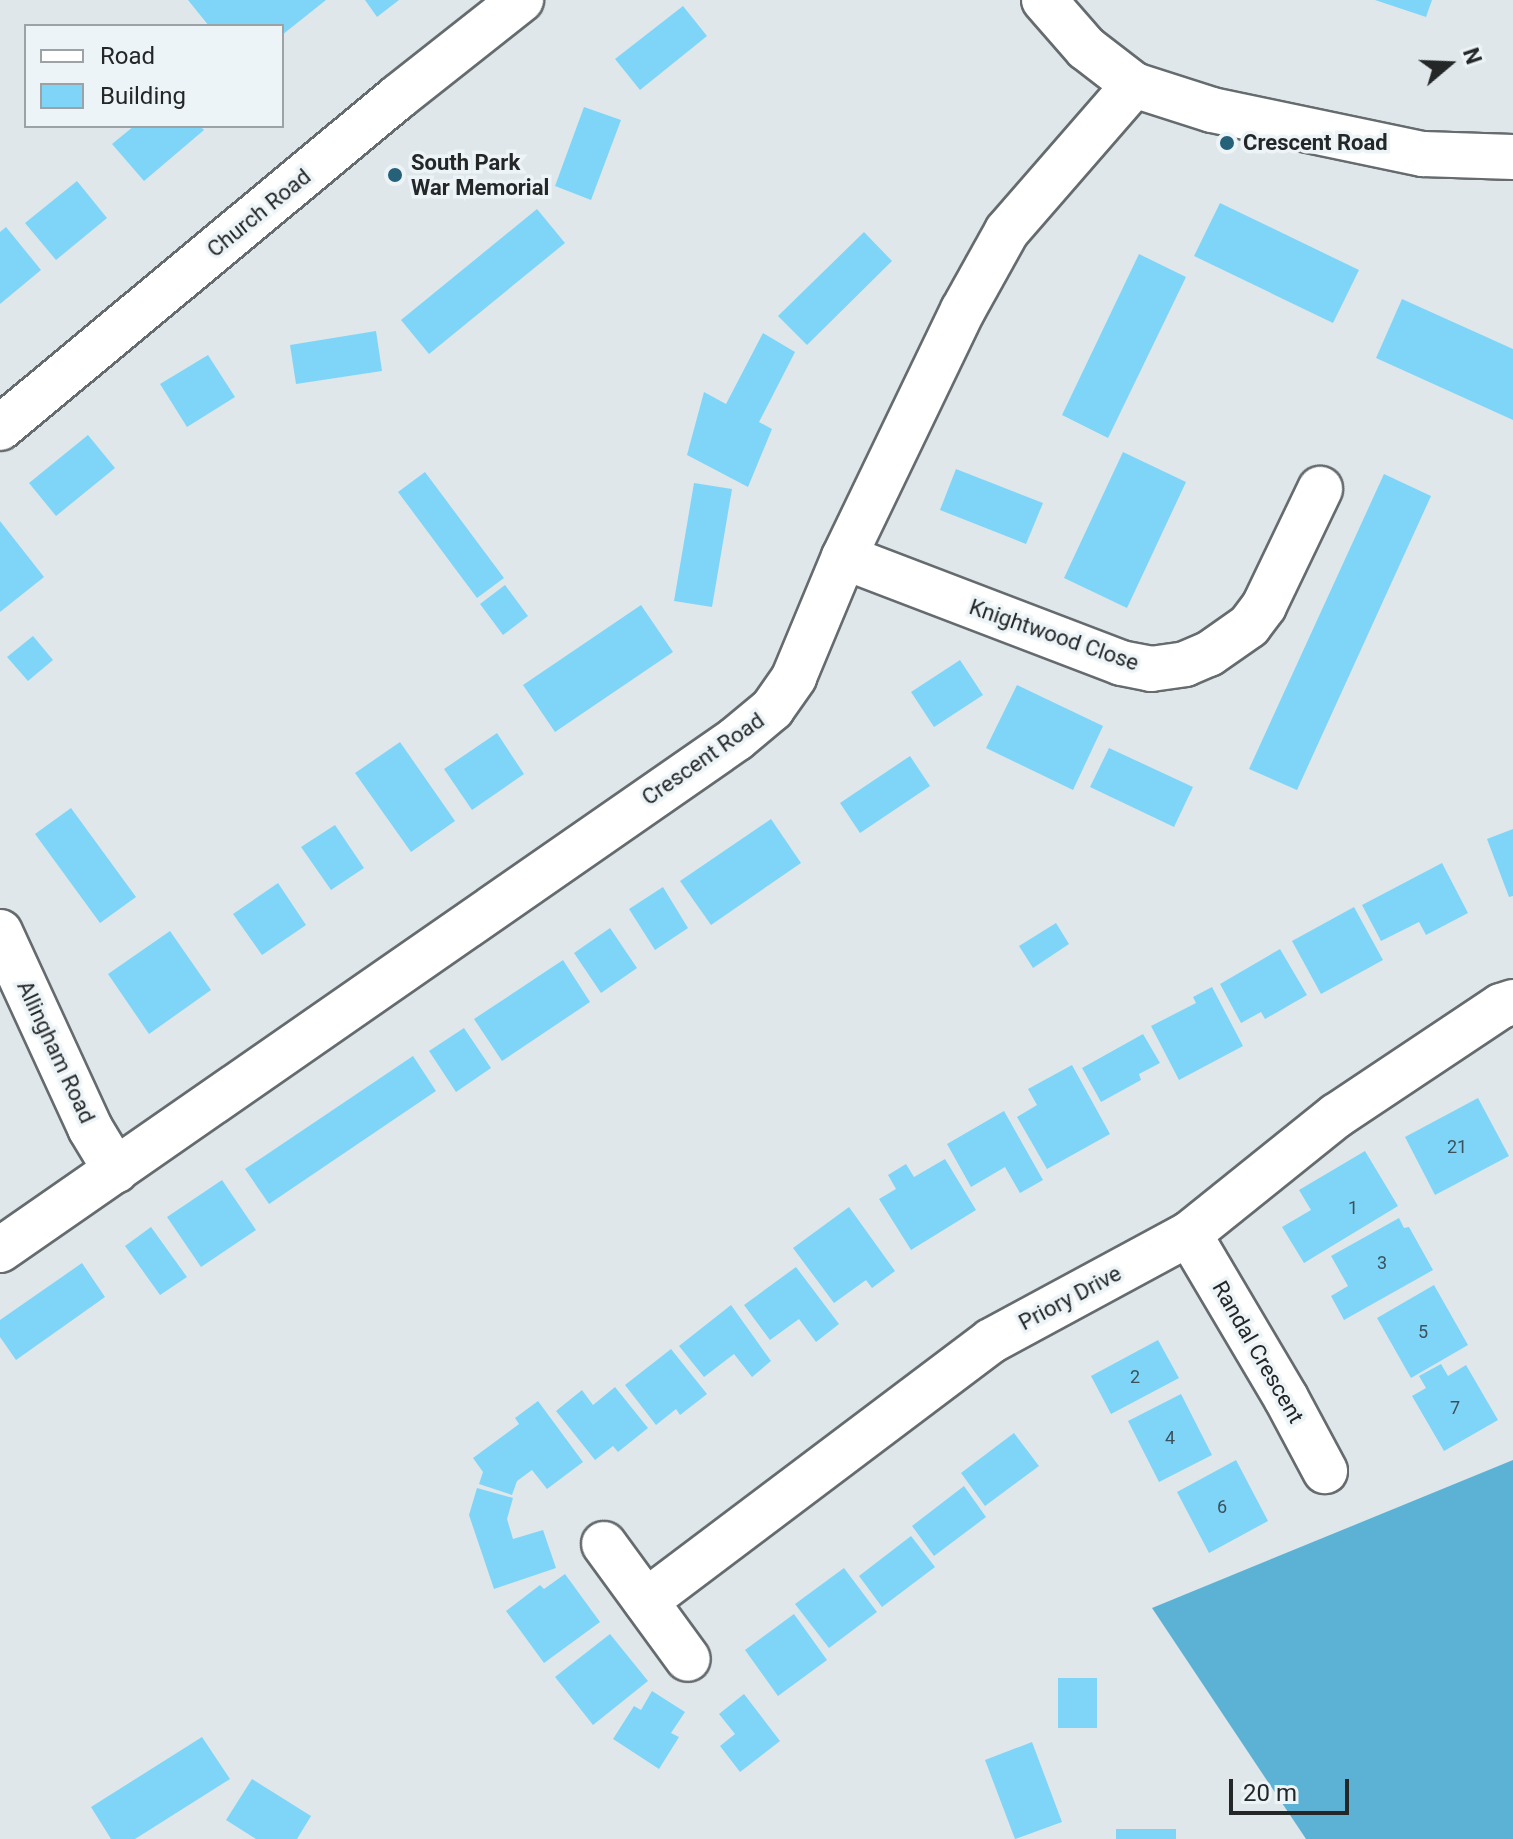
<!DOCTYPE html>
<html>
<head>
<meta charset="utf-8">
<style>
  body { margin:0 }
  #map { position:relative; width:1513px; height:1839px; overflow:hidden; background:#e0e7ea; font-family:Roboto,sans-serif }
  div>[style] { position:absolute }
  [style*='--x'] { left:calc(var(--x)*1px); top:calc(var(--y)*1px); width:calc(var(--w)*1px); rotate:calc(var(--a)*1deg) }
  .forest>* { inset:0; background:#5cb2d5 }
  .building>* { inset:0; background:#7fd5f8 }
  .roads { filter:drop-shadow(2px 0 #656b6e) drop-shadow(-2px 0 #656b6e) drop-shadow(0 2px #656b6e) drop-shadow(0 -2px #656b6e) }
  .minor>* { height:44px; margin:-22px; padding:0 22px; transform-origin:22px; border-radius:22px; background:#fff }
  .tertiary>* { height:44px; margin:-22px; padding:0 22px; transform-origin:22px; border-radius:22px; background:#fff }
  .dots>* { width:22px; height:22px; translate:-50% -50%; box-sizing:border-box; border:4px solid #edf4f7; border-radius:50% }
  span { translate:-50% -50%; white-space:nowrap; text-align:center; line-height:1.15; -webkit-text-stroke:7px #edf4f7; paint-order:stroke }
  .number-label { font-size:18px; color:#3b525c }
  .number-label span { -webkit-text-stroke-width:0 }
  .poi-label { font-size:22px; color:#242728; font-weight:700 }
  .left { translate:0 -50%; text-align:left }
  .street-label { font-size:22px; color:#242728 }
  .legend { position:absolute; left:24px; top:24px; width:260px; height:104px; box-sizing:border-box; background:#edf4f7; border:2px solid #9da2a4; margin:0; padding:10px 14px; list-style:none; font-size:24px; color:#242728 }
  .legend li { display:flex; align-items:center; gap:16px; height:40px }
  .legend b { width:40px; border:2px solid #9da2a4 }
  .north { position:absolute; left:1409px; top:24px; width:80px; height:80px; -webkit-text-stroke:6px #edf4f7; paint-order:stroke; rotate:71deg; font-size:22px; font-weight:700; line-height:32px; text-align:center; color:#242728 }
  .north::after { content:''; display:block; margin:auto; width:28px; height:36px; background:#242728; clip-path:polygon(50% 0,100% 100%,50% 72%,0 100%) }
  .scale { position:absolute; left:1229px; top:1779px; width:120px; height:36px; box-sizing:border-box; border:4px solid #242728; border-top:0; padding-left:10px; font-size:24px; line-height:28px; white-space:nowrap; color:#242728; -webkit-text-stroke:6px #edf4f7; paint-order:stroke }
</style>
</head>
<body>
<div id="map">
  <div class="forest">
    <i style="clip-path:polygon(1513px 1460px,1513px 1839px,1306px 1839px,1152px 1608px)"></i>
  </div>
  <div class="building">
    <i style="clip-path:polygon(188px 0,326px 0,282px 35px,282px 26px,209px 26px)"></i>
    <i style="clip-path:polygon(365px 0,399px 0,377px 17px)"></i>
    <i style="clip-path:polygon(1375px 0,1432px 0,1426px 17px)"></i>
    <i style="clip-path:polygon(683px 6px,707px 36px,640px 90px,615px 59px)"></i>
    <i style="clip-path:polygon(584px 107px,621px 120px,591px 200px,555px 186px)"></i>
    <i style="clip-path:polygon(134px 126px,200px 126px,204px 130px,144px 181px,112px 144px)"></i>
    <i style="clip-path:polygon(77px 181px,107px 218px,56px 260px,25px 223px)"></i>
    <i style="clip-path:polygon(1220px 203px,1359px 270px,1333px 323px,1194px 256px)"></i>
    <i style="clip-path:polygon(537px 209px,565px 243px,429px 354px,401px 320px)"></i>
    <i style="clip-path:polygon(6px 227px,41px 270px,0 304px,0 232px)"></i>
    <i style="clip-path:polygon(864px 232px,892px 261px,807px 345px,778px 316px)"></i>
    <i style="clip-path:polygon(1139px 254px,1186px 277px,1108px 438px,1062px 415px)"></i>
    <i style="clip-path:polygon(1402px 299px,1513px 349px,1513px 420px,1376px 358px)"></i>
    <i style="clip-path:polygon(376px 331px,382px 371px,296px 384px,290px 345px)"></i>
    <i style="clip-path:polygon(763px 333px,795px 352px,759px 422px,772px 429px,748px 487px,687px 455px,704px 392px,726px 404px)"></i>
    <i style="clip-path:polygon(208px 355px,235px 397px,187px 427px,160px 384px)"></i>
    <i style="clip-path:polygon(88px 435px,115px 468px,56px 516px,29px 483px)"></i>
    <i style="clip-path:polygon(1123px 452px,1186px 482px,1127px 608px,1064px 578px)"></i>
    <i style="clip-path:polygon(956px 469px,1043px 503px,1026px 544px,940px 510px)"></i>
    <i style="clip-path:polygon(425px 472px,504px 578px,477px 598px,398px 492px)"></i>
    <i style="clip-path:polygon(1384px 474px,1431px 496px,1297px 790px,1249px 769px)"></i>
    <i style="clip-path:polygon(694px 483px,732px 489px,712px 607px,674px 601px)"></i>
    <i style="clip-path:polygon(0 521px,44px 577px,0 612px)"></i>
    <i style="clip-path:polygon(505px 585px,528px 616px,503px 635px,480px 604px)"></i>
    <i style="clip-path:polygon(641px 605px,673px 652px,555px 732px,523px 685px)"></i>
    <i style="clip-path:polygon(33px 636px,53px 660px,28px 681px,7px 657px)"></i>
    <i style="clip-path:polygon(960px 660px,983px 695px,934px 727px,911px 692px)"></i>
    <i style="clip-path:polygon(1017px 685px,1103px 726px,1073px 790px,986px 748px)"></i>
    <i style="clip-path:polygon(497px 733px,524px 774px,472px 810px,444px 769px)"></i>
    <i style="clip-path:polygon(400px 742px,455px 821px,411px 852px,355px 773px)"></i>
    <i style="clip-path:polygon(1109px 748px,1193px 787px,1174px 827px,1090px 787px)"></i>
    <i style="clip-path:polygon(910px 756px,930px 786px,860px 833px,840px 803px)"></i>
    <i style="clip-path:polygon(71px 808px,136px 897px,100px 923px,35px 834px)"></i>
    <i style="clip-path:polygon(771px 819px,801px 863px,711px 925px,680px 881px)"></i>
    <i style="clip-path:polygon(335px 825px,364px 868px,331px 890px,301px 847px)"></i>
    <i style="clip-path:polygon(1513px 829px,1513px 896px,1509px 897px,1487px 839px)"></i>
    <i style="clip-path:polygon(1442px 863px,1468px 913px,1426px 935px,1419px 922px,1381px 941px,1362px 905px)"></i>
    <i style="clip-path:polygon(278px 883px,306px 925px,262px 955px,233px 914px)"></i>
    <i style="clip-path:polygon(663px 887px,688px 928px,655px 950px,629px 909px)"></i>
    <i style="clip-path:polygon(1354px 907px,1383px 960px,1321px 994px,1292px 941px)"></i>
    <i style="clip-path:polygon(1056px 923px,1069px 944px,1033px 968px,1019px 946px)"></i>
    <i style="clip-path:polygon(610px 928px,637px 968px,601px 993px,574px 953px)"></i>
    <i style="clip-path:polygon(170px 931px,211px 990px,149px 1034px,108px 974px)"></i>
    <i style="clip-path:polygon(1280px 949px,1307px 995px,1265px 1019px,1261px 1012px,1241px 1023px,1220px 984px)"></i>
    <i style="clip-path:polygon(563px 960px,590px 1002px,502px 1061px,474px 1019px)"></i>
    <i style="clip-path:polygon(1212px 987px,1243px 1046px,1179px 1080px,1151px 1026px,1196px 1003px,1193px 997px)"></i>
    <i style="clip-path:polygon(464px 1028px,491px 1068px,456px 1092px,429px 1051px)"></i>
    <i style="clip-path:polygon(1143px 1034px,1160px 1063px,1139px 1074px,1141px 1080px,1101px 1102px,1082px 1068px)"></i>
    <i style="clip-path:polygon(413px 1056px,436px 1091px,269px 1204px,245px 1169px)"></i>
    <i style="clip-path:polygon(1072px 1065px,1110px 1134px,1047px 1169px,1017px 1117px,1037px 1105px,1028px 1089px)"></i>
    <i style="clip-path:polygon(1478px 1098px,1509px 1156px,1435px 1195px,1405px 1137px)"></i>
    <i style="clip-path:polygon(1004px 1111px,1043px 1180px,1020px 1193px,1005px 1167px,971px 1187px,947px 1144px)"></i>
    <i style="clip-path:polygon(1365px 1151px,1398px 1206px,1304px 1263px,1282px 1227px,1311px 1210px,1299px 1190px)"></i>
    <i style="clip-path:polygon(945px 1159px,976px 1210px,911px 1250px,879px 1199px,896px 1189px,888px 1175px,906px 1164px,914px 1177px)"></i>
    <i style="clip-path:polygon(222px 1180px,256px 1230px,201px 1267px,167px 1217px)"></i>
    <i style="clip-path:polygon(849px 1207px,895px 1271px,872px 1288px,866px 1280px,834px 1303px,793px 1248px)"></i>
    <i style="clip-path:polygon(1399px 1218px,1404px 1228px,1409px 1227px,1433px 1270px,1344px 1320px,1331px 1296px,1348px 1286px,1331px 1256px)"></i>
    <i style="clip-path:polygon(151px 1227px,187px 1277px,160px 1295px,125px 1246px)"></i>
    <i style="clip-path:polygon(82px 1263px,105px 1297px,16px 1360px,0 1337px,0 1320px)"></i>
    <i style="clip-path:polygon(796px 1267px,839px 1324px,816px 1342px,799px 1319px,770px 1340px,744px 1305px)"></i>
    <i style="clip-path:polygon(1434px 1285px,1468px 1345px,1411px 1378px,1377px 1318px)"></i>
    <i style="clip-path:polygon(731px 1305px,771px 1361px,752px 1377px,734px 1354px,704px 1377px,679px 1346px)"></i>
    <i style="clip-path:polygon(1158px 1340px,1179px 1378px,1111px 1414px,1091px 1376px)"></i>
    <i style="clip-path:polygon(671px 1349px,707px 1394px,680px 1415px,676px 1409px,656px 1425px,625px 1385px)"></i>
    <i style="clip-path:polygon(1441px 1364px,1448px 1376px,1466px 1365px,1498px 1420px,1444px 1451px,1412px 1396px,1426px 1388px,1419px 1376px)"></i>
    <i style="clip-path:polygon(615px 1387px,648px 1428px,618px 1452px,613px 1446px,595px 1460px,556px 1411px,582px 1390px,593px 1405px)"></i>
    <i style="clip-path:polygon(1181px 1394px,1212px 1455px,1159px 1482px,1128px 1421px)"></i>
    <i style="clip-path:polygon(538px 1401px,583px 1462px,547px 1489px,532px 1470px,517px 1481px,512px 1495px,479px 1484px,483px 1472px,473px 1458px,519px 1424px,515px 1418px)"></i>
    <i style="clip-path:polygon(1014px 1433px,1039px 1466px,985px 1506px,961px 1473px)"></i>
    <i style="clip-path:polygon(1236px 1460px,1268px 1521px,1209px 1553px,1177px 1492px)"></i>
    <i style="clip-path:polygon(964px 1486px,986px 1517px,934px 1556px,912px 1526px)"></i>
    <i style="clip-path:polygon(477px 1488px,513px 1498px,507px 1519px,513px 1539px,543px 1530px,556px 1568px,494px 1589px,469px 1515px)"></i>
    <i style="clip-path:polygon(911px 1536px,935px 1567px,882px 1607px,859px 1576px)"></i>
    <i style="clip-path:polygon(844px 1568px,877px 1612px,829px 1648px,795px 1604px)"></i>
    <i style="clip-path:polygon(565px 1574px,600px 1622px,544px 1663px,506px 1611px,540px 1585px,544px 1589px)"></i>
    <i style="clip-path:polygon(794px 1614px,827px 1660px,778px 1696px,745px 1650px)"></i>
    <i style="clip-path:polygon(610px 1634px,648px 1681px,593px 1725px,555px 1677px)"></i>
    <i style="clip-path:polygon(1058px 1678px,1097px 1678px,1097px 1728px,1058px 1728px)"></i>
    <i style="clip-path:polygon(652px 1691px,685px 1712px,671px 1733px,679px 1737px,659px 1769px,613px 1739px,634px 1706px,641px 1710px)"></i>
    <i style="clip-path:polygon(744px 1694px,780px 1741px,740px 1772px,720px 1746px,735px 1734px,719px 1714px)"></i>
    <i style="clip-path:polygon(202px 1737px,230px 1779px,135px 1839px,111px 1839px,91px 1807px)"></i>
    <i style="clip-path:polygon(1032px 1742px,1062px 1822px,1015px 1839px,985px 1760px)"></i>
    <i style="clip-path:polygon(252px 1779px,311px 1816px,297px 1839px,256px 1839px,226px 1820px)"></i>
    <i style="clip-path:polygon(1116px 1829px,1176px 1829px,1176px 1839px,1116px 1839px)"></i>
  </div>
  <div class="roads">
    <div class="minor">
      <i style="--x:0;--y:428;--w:518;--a:-39.75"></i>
      <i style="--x:398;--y:97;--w:157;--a:-38.3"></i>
      <i style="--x:844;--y:557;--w:297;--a:20.9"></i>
      <i style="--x:1121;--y:663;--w:31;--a:11"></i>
      <i style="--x:1151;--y:669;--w:34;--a:-8"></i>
      <i style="--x:1185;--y:664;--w:26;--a:-23"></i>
      <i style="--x:1209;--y:654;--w:49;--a:-35"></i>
      <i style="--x:1249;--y:626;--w:25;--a:-53"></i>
      <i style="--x:1264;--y:606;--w:130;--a:-64.4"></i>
      <i style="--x:0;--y:932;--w:216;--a:65.3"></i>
      <i style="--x:90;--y:1128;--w:50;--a:58.8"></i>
      <i style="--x:1189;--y:1234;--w:191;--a:59.4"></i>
      <i style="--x:1286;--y:1398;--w:83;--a:61.9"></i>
      <i style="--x:0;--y:1250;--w:896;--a:-34.77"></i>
      <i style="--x:736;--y:739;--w:47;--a:-39.8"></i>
      <i style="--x:772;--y:709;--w:39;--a:-55"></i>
      <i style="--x:794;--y:677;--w:130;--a:-67.4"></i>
      <i style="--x:844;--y:557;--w:274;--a:-64.3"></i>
      <i style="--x:963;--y:310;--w:90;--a:-60.9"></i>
      <i style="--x:1007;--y:231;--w:194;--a:-49"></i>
      <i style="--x:604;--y:1544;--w:142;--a:53.9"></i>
      <i style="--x:646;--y:1601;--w:432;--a:-37"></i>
      <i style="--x:991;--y:1341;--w:225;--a:-28.4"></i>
      <i style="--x:1189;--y:1234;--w:189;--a:-38.8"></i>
      <i style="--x:1336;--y:1116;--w:198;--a:-33.7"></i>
      <i style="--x:1501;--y:1006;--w:13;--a:-18"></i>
    </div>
    <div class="tertiary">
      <i style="--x:1044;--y:0;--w:64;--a:48.8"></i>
      <i style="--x:1086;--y:48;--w:61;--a:37.6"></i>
      <i style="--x:1134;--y:85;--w:82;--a:17.8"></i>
      <i style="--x:1212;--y:110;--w:216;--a:11.8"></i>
      <i style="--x:1423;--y:154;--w:90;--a:1.9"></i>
    </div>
  </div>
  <div class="dots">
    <i style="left:1227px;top:143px;background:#256279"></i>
    <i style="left:395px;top:175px;background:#256279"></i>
  </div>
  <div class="number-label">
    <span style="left:1457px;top:1147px">21</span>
    <span style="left:1353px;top:1208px">1</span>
    <span style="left:1382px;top:1263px">3</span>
    <span style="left:1423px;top:1332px">5</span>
    <span style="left:1135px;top:1377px">2</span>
    <span style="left:1455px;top:1408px">7</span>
    <span style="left:1170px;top:1438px">4</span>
    <span style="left:1222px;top:1507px">6</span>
  </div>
  <div class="poi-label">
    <span class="left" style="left:1243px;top:143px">Crescent Road</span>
    <span class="left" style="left:411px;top:175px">South Park<br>War Memorial</span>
  </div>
  <div class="street-label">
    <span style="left:259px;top:213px;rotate:-39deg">Church Road</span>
    <span style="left:1054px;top:635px;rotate:19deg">Knightwood Close</span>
    <span style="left:703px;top:759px;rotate:-35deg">Crescent Road</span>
    <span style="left:56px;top:1052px;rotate:65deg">Allingham Road</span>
    <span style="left:1070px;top:1298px;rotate:-28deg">Priory Drive</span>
    <span style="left:1258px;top:1352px;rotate:60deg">Randal Crescent</span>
  </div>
  <ul class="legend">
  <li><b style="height:10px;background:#fff"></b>Road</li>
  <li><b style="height:22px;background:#7fd5f8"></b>Building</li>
  </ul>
  <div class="north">N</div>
  <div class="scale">20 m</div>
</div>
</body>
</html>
